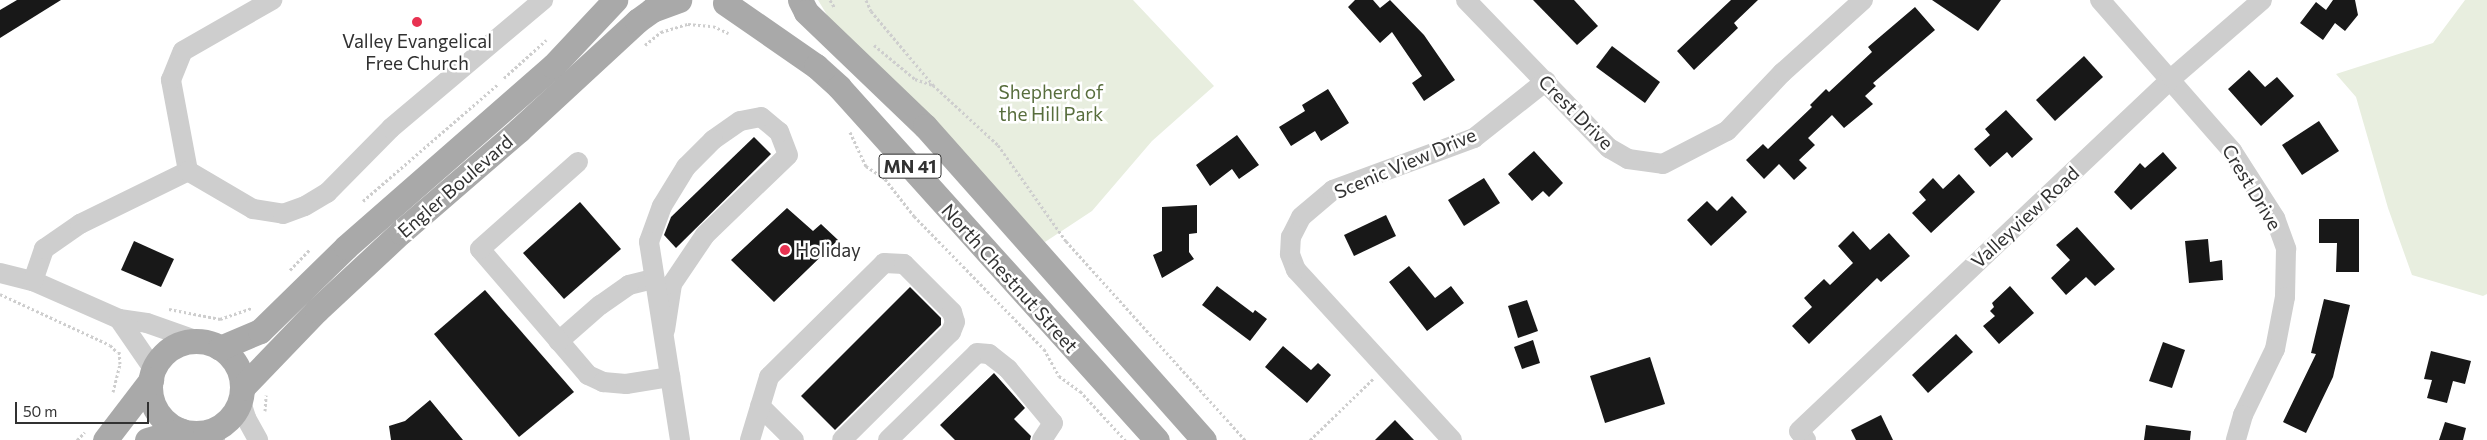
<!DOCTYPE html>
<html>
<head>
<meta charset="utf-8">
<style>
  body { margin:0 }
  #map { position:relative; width:2487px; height:440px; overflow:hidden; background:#fff; font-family:Commissioner,sans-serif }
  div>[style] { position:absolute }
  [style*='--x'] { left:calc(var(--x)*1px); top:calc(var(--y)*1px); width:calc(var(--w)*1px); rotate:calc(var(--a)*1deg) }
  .green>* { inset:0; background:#e8eedf }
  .building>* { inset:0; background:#181818 }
  .path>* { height:3px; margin-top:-1.5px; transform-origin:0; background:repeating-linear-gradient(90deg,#cecece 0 2.5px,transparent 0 5px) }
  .minor>* { height:20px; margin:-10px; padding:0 10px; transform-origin:10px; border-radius:10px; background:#cecece }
  .major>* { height:25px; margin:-12.5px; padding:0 12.5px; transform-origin:12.5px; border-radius:12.5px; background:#a9a9a9 }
  .major>.ring { margin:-12.5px; padding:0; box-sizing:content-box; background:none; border:25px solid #a9a9a9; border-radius:50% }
  .dots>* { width:14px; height:14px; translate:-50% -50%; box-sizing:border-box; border:2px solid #fff; border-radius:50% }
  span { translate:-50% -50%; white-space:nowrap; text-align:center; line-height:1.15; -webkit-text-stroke:5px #fff; paint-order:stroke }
  .shield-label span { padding:1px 4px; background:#fff; border:1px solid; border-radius:4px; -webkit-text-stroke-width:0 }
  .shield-label { font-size:18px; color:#313131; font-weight:700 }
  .poi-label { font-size:19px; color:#313131 }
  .left { translate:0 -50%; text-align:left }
  .park-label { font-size:19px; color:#586e3d }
  .street-label { font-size:19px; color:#313131 }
  .scale { position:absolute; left:15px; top:402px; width:134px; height:22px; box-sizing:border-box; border:2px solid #313131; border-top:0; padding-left:6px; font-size:15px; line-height:18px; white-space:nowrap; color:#313131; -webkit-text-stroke:4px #fff; paint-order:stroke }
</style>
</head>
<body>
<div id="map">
  <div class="green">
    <i style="clip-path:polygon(818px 0,1133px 0,1214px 86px,1152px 141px,1092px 211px,1045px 242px,985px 185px,833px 25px)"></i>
    <i style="clip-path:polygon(2465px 0,2487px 0,2487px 294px,2483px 296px,2412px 275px,2388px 208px,2356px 97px,2336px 74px,2433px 43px)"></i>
  </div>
  <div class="building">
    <i style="clip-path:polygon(17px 0,61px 0,0 38px,0 10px)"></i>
    <i style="clip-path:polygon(1355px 0,1373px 0,1380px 8px,1390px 0,1424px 35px,1455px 80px,1424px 101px,1412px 83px,1422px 76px,1392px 32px,1380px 43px,1348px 7px)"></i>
    <i style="clip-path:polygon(1533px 0,1574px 0,1598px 26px,1577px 45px)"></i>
    <i style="clip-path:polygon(1731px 0,1758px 0,1734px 23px,1738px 28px,1694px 70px,1677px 51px)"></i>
    <i style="clip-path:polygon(1932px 0,2001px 0,1978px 31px)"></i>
    <i style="clip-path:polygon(2333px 0,2355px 0,2358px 15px,2345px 31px,2335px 23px,2323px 40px,2300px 23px,2316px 2px,2326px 10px)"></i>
    <i style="clip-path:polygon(1915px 7px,1935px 30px,1873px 83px,1876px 86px,1865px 96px,1873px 104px,1844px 128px,1832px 115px,1808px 138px,1815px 145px,1799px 160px,1807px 168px,1794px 180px,1779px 164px,1764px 179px,1746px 160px,1763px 144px,1768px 149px,1812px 107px,1810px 105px,1826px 89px,1829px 92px,1872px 52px,1868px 47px)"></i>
    <i style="clip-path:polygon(1612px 46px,1660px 82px,1645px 103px,1596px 67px)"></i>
    <i style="clip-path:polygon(2084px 56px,2103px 77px,2055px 121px,2036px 100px)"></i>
    <i style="clip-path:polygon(2249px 70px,2265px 87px,2277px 77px,2294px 96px,2261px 126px,2228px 89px)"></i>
    <i style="clip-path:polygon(1328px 89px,1349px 123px,1321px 141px,1315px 131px,1291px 146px,1279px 127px,1305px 111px,1302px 105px)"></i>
    <i style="clip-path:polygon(2006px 110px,2033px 139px,2012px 158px,2007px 152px,1990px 167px,1974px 149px,1990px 135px,1985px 129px)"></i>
    <i style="clip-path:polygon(2319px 121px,2339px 151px,2302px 175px,2282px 145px)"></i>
    <i style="clip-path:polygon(1237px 135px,1259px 165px,1239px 179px,1232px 169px,1210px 186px,1196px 165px)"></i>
    <i style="clip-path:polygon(754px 137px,771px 154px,676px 248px,664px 235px,671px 217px)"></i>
    <i style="clip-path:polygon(1534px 151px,1563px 183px,1549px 197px,1543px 191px,1532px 201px,1508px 174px)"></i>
    <i style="clip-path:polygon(2163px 152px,2177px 168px,2131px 210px,2114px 192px,2140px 163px,2145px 168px)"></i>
    <i style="clip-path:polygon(1959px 174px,1975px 192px,1931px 233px,1912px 213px,1926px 200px,1919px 192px,1933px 178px,1943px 189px)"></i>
    <i style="clip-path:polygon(1484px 178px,1500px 203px,1464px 226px,1448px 200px)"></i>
    <i style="clip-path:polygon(1732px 196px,1747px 212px,1711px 246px,1687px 220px,1707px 201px,1717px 211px)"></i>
    <i style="clip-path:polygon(580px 202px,621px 249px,564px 299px,523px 253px)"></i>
    <i style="clip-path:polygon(1197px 205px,1197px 233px,1189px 234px,1189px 252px,1194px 259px,1162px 278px,1153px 255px,1162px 251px,1162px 207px)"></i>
    <i style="clip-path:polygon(787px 208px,813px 231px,821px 224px,838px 240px,774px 302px,731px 260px)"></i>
    <i style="clip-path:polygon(1386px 215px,1396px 236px,1354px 256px,1344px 235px)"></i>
    <i style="clip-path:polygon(2319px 219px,2359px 219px,2359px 272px,2336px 272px,2337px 243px,2319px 243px)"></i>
    <i style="clip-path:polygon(2077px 227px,2115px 269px,2095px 286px,2086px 277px,2066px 295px,2051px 278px,2070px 260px,2056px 245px)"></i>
    <i style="clip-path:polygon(1853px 231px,1870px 250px,1889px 233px,1910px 256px,1881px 282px,1877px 278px,1809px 344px,1792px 326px,1812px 307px,1804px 298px,1824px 279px,1830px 285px,1853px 263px,1838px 246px)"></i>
    <i style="clip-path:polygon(2208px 239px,2210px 262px,2222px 260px,2223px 280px,2189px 283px,2185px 241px)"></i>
    <i style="clip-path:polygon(134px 241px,174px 259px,161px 287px,121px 270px)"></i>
    <i style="clip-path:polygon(1409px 266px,1435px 298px,1451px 286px,1464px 303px,1427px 331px,1389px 282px)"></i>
    <i style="clip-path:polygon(1217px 286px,1253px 313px,1255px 310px,1267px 319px,1250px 341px,1202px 305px)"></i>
    <i style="clip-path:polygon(2010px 286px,2034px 313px,1999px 344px,1983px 326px,1995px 316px,1990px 311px,1994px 307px,1992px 303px)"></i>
    <i style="clip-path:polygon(910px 287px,941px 318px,941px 325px,835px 430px,801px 396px)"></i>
    <i style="clip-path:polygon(485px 290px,574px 392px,519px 437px,434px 334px)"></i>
    <i style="clip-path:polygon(2324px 299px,2350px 305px,2333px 377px,2306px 433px,2283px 422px,2316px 354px,2311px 353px)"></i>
    <i style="clip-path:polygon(1527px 300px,1538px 331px,1518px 338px,1508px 306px)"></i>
    <i style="clip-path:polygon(1956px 334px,1973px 352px,1928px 393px,1912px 375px)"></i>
    <i style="clip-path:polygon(1533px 340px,1540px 363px,1522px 369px,1514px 347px)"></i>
    <i style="clip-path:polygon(2163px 342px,2185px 350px,2172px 388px,2149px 381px)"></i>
    <i style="clip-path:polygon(1283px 346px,1311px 370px,1318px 363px,1331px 375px,1307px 403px,1265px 367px)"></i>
    <i style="clip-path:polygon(2431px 351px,2471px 361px,2465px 384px,2453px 381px,2447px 403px,2427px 398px,2432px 380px,2424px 379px)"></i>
    <i style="clip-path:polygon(1650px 357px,1665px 404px,1605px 423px,1590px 376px)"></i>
    <i style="clip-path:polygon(994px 373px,1025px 408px,1014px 419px,1031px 436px,1030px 440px,955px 440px,940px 425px)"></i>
    <i style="clip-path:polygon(430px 400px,463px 440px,391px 440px,389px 426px,405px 421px)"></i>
    <i style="clip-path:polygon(1881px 415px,1893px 440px,1856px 440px,1851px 430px)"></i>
    <i style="clip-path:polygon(1395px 420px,1414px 440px,1375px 440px)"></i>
    <i style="clip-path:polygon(2445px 422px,2466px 428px,2463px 440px,2439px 440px)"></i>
    <i style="clip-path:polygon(2146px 425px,2191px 431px,2190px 440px,2144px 440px)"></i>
  </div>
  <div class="path">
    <i style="--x:830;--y:0;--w:9;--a:58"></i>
    <i style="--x:866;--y:0;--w:12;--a:66"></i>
    <i style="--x:871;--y:11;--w:97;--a:50"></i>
    <i style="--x:933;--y:85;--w:88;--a:42.7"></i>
    <i style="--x:998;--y:145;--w:118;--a:54.7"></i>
    <i style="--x:1066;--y:241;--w:268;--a:48"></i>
    <i style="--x:645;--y:45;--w:21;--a:-39"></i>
    <i style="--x:661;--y:32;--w:28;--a:-17"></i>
    <i style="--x:688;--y:24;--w:25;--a:5"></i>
    <i style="--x:713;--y:26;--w:17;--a:25"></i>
    <i style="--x:874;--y:45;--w:53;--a:39.7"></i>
    <i style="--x:915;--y:79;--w:18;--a:19"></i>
    <i style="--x:504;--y:78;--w:57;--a:-42.1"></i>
    <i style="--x:850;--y:132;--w:38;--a:65"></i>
    <i style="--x:866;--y:166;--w:23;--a:34"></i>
    <i style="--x:885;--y:179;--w:47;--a:51.9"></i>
    <i style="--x:914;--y:216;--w:186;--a:45.7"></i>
    <i style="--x:1044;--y:349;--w:31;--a:61"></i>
    <i style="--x:1059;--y:376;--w:26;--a:36"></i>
    <i style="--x:1080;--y:391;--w:67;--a:47.4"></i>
    <i style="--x:363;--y:201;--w:179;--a:-40.9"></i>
    <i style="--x:290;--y:270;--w:29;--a:-46"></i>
    <i style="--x:0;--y:294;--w:121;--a:24.9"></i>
    <i style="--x:110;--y:345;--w:10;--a:45"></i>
    <i style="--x:169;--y:309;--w:52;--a:11.1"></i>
    <i style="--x:220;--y:319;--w:34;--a:-19"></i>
    <i style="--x:113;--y:392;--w:29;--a:-76"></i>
    <i style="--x:120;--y:364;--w:13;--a:-94"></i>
    <i style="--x:265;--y:411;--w:16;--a:-86"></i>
    <i style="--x:77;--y:440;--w:11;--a:-45"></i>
    <i style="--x:1310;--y:440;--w:88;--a:-44.1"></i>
  </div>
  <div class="minor">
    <i style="--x:1466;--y:0;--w:206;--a:46"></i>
    <i style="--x:1609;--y:148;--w:22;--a:30"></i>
    <i style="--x:1628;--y:159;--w:35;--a:8"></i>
    <i style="--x:1663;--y:164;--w:72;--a:-27.3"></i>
    <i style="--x:1727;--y:131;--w:80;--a:-46.5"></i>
    <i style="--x:1782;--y:73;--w:109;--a:-42"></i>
    <i style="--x:2100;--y:0;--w:201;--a:48.8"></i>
    <i style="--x:2232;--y:151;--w:80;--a:57.3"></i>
    <i style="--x:2275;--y:218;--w:33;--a:70"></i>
    <i style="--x:2286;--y:249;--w:48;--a:91.2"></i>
    <i style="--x:2285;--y:297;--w:53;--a:100.9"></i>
    <i style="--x:2275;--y:349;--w:73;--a:115.9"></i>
    <i style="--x:2243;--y:415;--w:26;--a:106"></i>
    <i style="--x:188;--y:171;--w:93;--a:-100.6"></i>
    <i style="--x:171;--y:80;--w:31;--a:-68"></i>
    <i style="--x:183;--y:51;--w:103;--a:-29.8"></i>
    <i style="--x:0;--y:273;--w:34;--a:14"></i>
    <i style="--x:33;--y:281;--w:94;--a:23.8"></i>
    <i style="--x:119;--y:319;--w:28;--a:8"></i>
    <i style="--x:147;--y:323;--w:54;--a:19.4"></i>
    <i style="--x:653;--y:279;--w:25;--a:166"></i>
    <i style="--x:629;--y:285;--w:35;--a:145"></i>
    <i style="--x:600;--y:305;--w:55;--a:138.7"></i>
    <i style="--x:559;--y:341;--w:45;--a:49.5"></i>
    <i style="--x:588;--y:375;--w:17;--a:25"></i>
    <i style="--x:603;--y:382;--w:23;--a:5"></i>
    <i style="--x:626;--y:384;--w:45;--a:-9"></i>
    <i style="--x:33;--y:281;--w:34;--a:-71"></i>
    <i style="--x:44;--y:249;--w:44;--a:-34.8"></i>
    <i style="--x:80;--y:224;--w:120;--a:-26.1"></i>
    <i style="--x:188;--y:171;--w:75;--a:30.3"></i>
    <i style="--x:253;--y:209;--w:30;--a:9"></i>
    <i style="--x:283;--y:214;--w:23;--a:-20"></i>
    <i style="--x:305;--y:206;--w:26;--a:-31"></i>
    <i style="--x:327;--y:193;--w:91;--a:-45.4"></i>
    <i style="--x:391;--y:128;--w:199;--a:-40.1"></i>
    <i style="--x:119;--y:319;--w:62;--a:55.5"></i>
    <i style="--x:665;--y:330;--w:47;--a:-81.3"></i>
    <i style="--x:672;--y:284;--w:59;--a:-56"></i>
    <i style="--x:705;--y:235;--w:115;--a:-43.9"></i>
    <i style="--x:788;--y:155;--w:25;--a:-111"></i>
    <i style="--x:779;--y:132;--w:23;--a:-140"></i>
    <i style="--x:761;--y:117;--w:21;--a:169"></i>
    <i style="--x:740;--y:121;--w:33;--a:145"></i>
    <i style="--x:713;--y:140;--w:38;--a:135"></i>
    <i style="--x:686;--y:167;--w:46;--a:121.6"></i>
    <i style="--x:662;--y:206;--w:38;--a:110"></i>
    <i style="--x:649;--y:242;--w:200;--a:81.1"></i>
    <i style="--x:559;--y:341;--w:121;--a:-130.7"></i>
    <i style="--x:480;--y:249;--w:131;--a:-41.6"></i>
    <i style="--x:240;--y:399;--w:20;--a:72"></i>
    <i style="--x:246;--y:418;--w:25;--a:61"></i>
    <i style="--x:760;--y:406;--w:48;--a:45"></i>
    <i style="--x:200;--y:432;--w:17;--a:28"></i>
    <i style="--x:750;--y:440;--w:66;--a:-73.2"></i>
    <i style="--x:769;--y:377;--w:162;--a:-44.7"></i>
    <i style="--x:884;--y:263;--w:20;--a:3"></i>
    <i style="--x:904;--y:264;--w:68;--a:45"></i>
    <i style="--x:952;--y:312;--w:10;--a:73"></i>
    <i style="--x:955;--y:322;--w:11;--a:112"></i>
    <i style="--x:951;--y:332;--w:153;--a:135.3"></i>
    <i style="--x:888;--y:440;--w:124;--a:-44.3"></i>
    <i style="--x:977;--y:353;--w:12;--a:5"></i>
    <i style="--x:989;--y:354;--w:24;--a:38"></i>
    <i style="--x:1008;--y:369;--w:70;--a:50.2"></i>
    <i style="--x:1053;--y:423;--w:20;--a:123"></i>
    <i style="--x:1452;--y:440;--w:231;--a:-132.5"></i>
    <i style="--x:1296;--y:270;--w:17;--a:-111"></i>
    <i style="--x:1290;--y:254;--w:17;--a:-87"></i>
    <i style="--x:1291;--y:237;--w:22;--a:-63"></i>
    <i style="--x:1301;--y:217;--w:42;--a:-40.2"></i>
    <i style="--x:1333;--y:190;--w:150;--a:-20.2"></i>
    <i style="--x:1474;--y:138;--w:92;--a:-38.4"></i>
    <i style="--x:1806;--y:440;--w:11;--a:-128"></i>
    <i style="--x:1799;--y:431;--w:514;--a:-43.42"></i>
    <i style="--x:2172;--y:78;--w:119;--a:-40.9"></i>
  </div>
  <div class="major">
    <i style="--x:800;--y:0;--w:13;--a:63"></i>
    <i style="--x:806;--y:12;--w:165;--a:43.8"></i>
    <i style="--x:925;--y:126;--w:420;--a:48.4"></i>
    <i style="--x:725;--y:3;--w:111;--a:34.7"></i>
    <i style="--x:816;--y:66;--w:31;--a:42"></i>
    <i style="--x:839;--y:87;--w:475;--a:48"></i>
    <i class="ring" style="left:150px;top:341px;width:67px;height:67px"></i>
    <i style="--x:220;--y:348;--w:43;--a:-23"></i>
    <i style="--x:260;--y:331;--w:120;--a:-44.3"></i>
    <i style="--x:346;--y:247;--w:275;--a:-41.2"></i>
    <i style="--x:553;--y:66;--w:91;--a:-46.8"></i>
    <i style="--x:242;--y:388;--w:108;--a:-46.1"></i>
    <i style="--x:317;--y:310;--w:115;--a:-42.9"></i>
    <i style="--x:401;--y:232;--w:156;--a:-40.8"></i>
    <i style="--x:519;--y:130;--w:161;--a:-42.7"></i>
    <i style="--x:637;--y:21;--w:19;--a:-36"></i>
    <i style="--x:652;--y:10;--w:29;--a:-20"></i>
    <i style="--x:105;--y:440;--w:76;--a:-52.5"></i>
    <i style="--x:147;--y:440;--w:35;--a:-16"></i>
  </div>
  <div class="dots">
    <i style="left:417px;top:22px;background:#e83251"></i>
    <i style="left:785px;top:250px;background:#e83251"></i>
  </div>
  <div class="shield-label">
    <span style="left:910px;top:166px">MN 41</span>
  </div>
  <div class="poi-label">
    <span style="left:417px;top:52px">Valley Evangelical<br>Free Church</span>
    <span class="left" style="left:795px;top:250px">Holiday</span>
  </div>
  <div class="park-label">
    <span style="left:1051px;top:103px">Shepherd of<br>the Hill Park</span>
  </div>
  <div class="street-label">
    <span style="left:1576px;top:112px;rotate:45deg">Crest Drive</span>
    <span style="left:1405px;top:163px;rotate:-23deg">Scenic View Drive</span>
    <span style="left:455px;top:186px;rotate:-41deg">Engler Boulevard</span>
    <span style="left:2252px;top:187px;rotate:59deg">Crest Drive</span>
    <span style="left:2025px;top:217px;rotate:-43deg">Valleyview Road</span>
    <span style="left:1010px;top:278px;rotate:48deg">North Chestnut Street</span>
  </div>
  <div class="scale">50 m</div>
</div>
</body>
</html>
